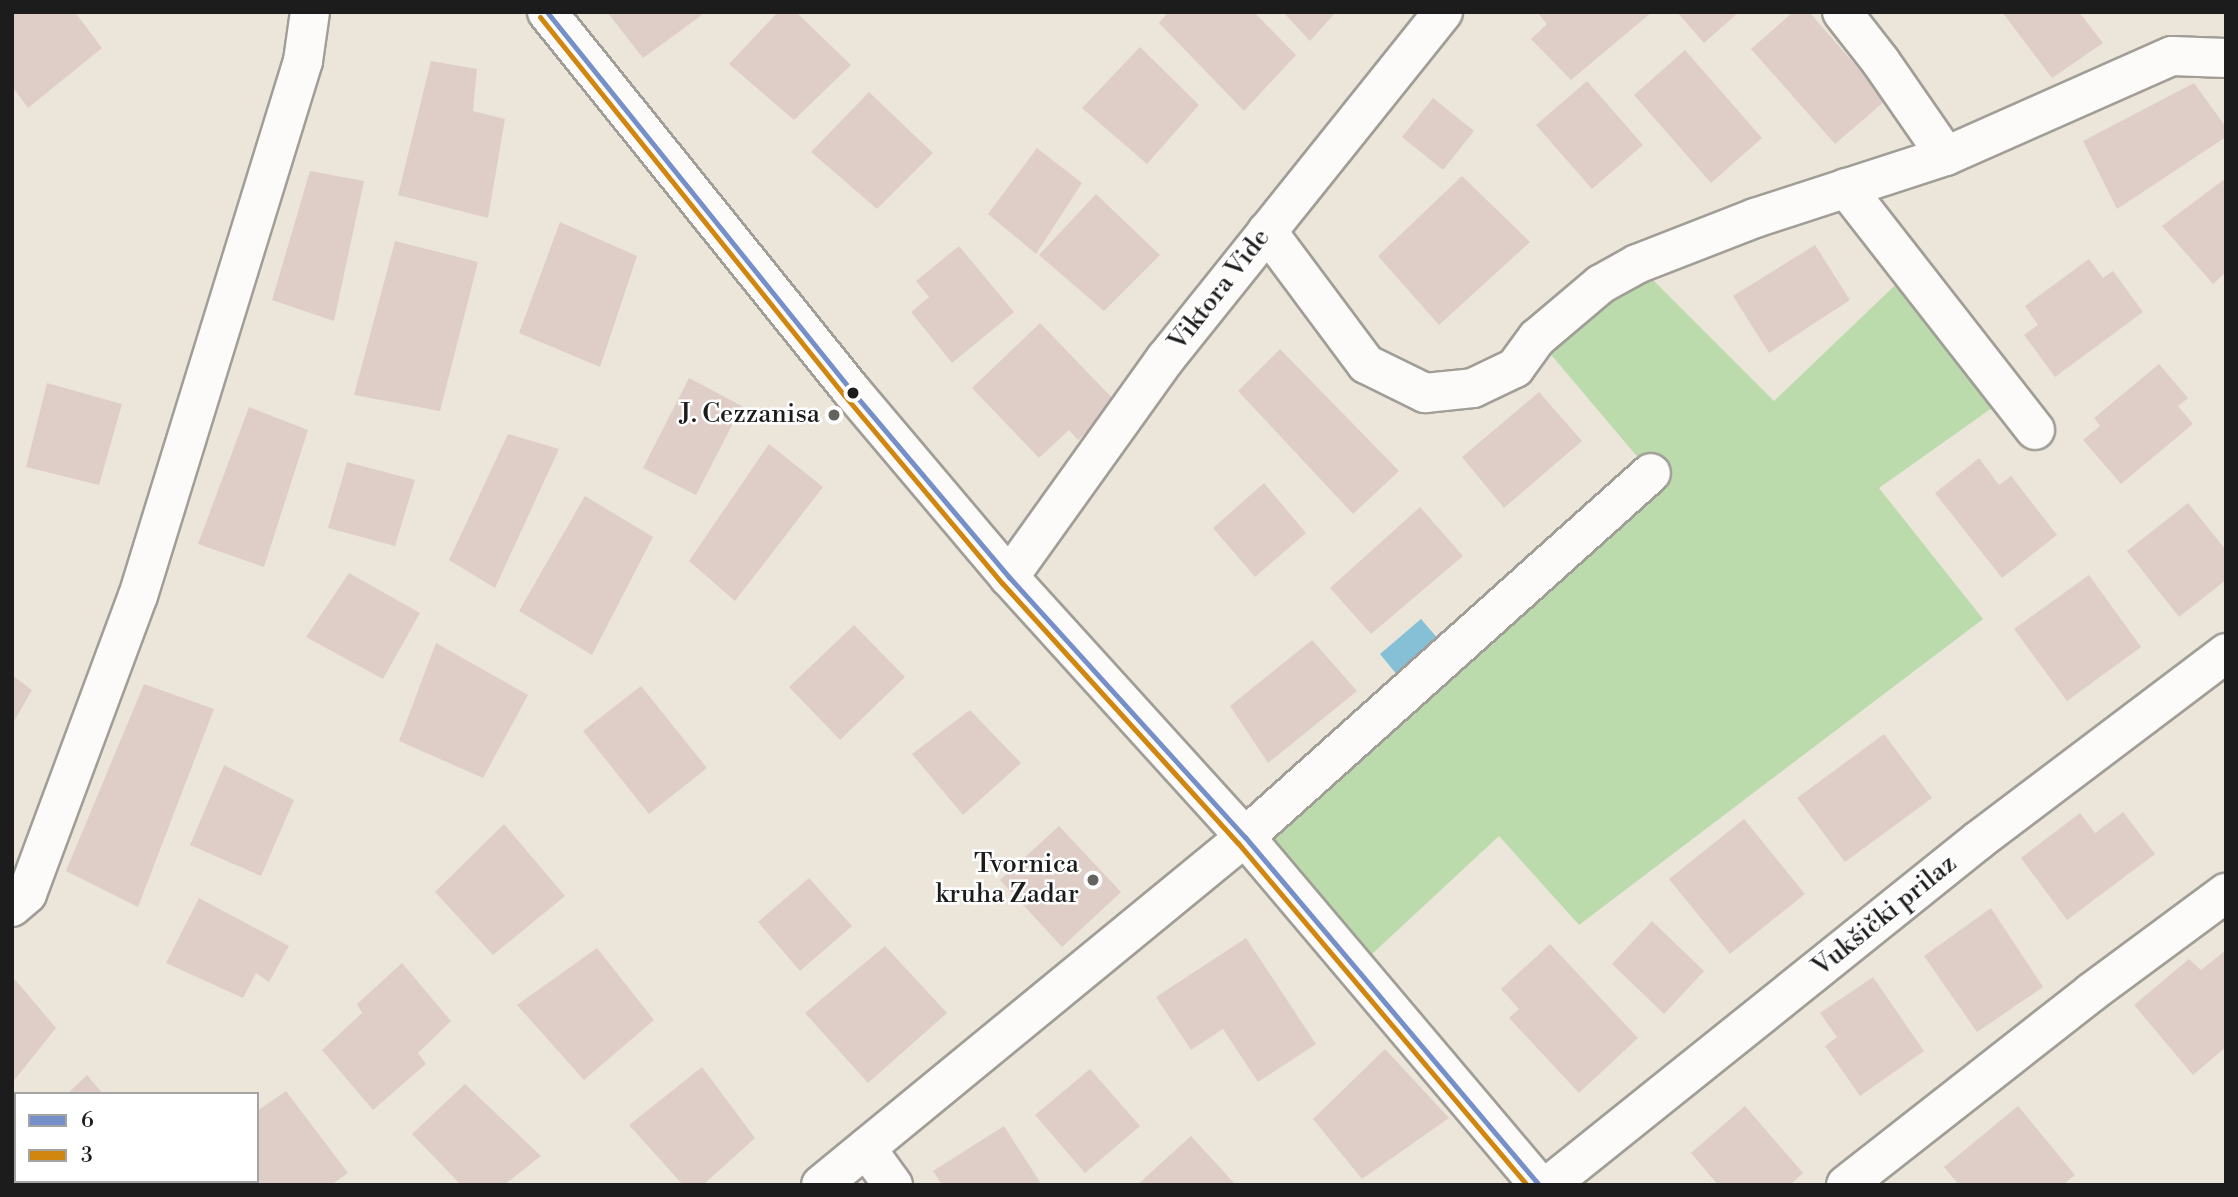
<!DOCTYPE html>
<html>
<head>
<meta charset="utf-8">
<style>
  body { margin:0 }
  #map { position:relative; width:2238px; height:1197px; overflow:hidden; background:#ece6da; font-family:"Libre Bodoni",serif }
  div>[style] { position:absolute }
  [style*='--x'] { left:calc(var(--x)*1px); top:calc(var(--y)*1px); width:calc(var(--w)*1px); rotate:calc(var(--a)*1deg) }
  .green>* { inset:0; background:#bbdbad }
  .water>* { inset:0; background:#85c0d7 }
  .building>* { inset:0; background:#dfcec7 }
  .roads { filter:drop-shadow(2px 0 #a19e97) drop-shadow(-2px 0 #a19e97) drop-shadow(0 2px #a19e97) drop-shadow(0 -2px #a19e97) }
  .minor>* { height:38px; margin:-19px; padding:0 19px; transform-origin:19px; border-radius:19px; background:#fcfbf9 }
  .tertiary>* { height:38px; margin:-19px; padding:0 19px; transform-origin:19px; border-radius:19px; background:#fcfbf9 }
  .bus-1>* { height:5px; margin:-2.5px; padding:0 2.5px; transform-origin:2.5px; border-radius:2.5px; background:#758fc8 }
  .bus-2>* { height:5px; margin:-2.5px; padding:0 2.5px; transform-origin:2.5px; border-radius:2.5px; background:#d18610 }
  .dots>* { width:19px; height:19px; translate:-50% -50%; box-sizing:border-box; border:4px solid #fff; border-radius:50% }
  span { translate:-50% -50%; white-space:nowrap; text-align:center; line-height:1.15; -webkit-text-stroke:5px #fff; paint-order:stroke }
  .street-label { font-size:26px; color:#1c1c1c }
  .poi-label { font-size:26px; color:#1c1c1c }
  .right { translate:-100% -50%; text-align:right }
  .frame { position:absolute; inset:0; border:14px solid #1c1c1c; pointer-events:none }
  .legend { position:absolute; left:14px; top:1092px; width:245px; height:91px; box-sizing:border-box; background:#fff; border:2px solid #a4a4a4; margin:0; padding:9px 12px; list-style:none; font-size:21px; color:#1c1c1c }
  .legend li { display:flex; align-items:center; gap:14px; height:35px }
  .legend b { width:35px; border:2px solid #a4a4a4 }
</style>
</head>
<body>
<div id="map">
  <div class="green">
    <i style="clip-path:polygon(1637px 264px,1774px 401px,1911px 270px,2006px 398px,1879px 488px,1983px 619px,1579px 925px,1499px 836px,1358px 967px,1245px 837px,1651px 473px,1537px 338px)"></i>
  </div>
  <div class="water">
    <i style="clip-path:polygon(1421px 619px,1439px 640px,1398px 676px,1380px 654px)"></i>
  </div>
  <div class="building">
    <i style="clip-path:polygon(12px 12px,75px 12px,102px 48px,28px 108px,12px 86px)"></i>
    <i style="clip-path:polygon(607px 12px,706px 12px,643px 58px)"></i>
    <i style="clip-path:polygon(778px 12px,796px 12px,851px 65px,794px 120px,729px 64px)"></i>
    <i style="clip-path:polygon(1168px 12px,1254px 12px,1296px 55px,1244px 111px,1159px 23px)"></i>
    <i style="clip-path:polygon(1283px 12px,1336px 12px,1310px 41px)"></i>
    <i style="clip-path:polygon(1537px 12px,1652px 12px,1571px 80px,1531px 39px,1547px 24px)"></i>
    <i style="clip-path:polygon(1677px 12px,1739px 12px,1704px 43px)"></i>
    <i style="clip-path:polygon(1793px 12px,1809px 12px,1886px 100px,1835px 144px,1751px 49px)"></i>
    <i style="clip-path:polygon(2002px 12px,2079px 12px,2103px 43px,2052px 78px)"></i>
    <i style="clip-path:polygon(1140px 47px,1199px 105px,1147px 164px,1082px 108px)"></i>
    <i style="clip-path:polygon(1685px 50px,1762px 138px,1711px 183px,1634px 95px)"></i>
    <i style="clip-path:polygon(431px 61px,477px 69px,473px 111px,505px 119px,488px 218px,398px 195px)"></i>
    <i style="clip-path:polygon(1587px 81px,1643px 145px,1592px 189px,1536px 125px)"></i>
    <i style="clip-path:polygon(2194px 83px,2226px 127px,2226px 137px,2117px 209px,2083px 141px)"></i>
    <i style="clip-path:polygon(869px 92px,933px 153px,877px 209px,811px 152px)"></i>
    <i style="clip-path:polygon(1433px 98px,1474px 131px,1443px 170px,1402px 137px)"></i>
    <i style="clip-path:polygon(1037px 148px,1082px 183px,1036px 254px,988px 214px)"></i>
    <i style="clip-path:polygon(310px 171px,364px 181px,334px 321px,272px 300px)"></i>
    <i style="clip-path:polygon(1462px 176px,1530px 242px,1439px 325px,1378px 256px)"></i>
    <i style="clip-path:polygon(2226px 178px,2226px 272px,2213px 284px,2162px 226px)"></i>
    <i style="clip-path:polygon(1096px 194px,1160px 255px,1104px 311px,1039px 255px)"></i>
    <i style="clip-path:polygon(560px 222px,637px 256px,600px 367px,519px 333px)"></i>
    <i style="clip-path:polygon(395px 241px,478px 262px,440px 411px,354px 395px)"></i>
    <i style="clip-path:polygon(1815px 245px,1850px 300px,1769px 353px,1733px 296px)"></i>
    <i style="clip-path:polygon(959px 246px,1014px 312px,952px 363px,911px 312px,929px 297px,916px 281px)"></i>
    <i style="clip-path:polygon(2089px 259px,2103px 278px,2113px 271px,2143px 312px,2055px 377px,2024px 335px,2038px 325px,2025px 306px)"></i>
    <i style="clip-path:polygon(1040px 323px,1117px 403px,1078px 440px,1069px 430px,1039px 458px,972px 388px)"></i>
    <i style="clip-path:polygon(1280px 349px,1399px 471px,1353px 514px,1238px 391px)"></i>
    <i style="clip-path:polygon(2159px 364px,2188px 398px,2178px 406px,2193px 424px,2121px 484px,2083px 440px,2100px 426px,2094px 418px)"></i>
    <i style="clip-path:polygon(689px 378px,742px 406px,696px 495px,643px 468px)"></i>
    <i style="clip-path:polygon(47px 383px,122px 404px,99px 485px,26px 467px)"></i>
    <i style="clip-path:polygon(1539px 392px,1582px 441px,1504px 508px,1462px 457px)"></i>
    <i style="clip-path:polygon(249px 407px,308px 430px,264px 567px,198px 544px)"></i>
    <i style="clip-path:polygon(508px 434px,559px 449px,495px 588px,449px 560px)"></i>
    <i style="clip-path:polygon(769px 444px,823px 487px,735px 601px,689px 561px)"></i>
    <i style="clip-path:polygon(1979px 458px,1999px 485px,2011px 476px,2057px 535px,2002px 578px,1935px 493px)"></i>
    <i style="clip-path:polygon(347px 462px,415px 480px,395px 546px,328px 528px)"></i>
    <i style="clip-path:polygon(1264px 483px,1306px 533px,1255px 577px,1213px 528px)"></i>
    <i style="clip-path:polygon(585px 496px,653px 537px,592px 655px,519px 611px)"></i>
    <i style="clip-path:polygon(2188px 503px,2226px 550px,2226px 580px,2179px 617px,2127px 551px)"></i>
    <i style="clip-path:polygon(1420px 507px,1463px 556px,1371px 634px,1330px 588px)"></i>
    <i style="clip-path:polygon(349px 573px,420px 613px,383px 679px,306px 637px)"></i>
    <i style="clip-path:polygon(2089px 575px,2141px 647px,2067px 701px,2014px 629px)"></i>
    <i style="clip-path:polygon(854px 625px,905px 677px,840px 740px,789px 687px)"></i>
    <i style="clip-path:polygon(1312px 640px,1357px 691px,1268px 763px,1230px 706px)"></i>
    <i style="clip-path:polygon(436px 643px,528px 695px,483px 778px,399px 741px)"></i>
    <i style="clip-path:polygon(12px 675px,32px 690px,12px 725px)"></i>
    <i style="clip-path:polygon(144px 684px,214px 709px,138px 907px,66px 871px)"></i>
    <i style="clip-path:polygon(641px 686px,707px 768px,649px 814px,583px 731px)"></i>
    <i style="clip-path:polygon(970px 710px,1021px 763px,963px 815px,912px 754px)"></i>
    <i style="clip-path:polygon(1884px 734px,1932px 798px,1845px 862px,1797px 798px)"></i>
    <i style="clip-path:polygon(224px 765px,294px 800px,261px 876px,190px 845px)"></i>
    <i style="clip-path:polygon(2123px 812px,2155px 854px,2067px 920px,2021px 858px,2080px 813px,2095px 833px)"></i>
    <i style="clip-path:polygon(1744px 819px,1805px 894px,1730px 954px,1669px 879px)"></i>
    <i style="clip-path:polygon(504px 824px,565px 896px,493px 955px,435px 892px)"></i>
    <i style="clip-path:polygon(1059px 826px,1121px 892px,1062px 947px,1000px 880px)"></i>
    <i style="clip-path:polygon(809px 878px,852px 926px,800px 971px,758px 922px)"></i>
    <i style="clip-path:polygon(199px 898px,289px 946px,269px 982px,256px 973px,243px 998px,166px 963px)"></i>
    <i style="clip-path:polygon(1991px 908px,2043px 987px,1977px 1032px,1924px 956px)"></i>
    <i style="clip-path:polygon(1652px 921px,1704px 971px,1664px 1014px,1612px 964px)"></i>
    <i style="clip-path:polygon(1246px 938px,1316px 1044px,1258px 1082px,1223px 1029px,1191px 1050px,1156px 997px)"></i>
    <i style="clip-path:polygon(1550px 944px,1638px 1038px,1579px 1093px,1509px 1018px,1519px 1009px,1501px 989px)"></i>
    <i style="clip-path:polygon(885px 946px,947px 1013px,868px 1083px,805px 1013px)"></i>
    <i style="clip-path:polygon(597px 948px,654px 1020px,584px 1080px,517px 1005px)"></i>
    <i style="clip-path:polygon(2226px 950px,2226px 1047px,2193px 1075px,2134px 1005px,2189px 959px,2201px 970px)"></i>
    <i style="clip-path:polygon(402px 963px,451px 1021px,418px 1053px,426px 1064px,373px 1110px,322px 1050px,362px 1013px,357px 1004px)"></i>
    <i style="clip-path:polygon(12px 976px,56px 1028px,12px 1083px)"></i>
    <i style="clip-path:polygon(1873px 977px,1924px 1051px,1860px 1096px,1825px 1046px,1837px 1037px,1820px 1013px)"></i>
    <i style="clip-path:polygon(1385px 1049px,1449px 1118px,1362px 1179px,1313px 1119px)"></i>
    <i style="clip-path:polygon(702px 1067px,755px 1138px,703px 1185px,683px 1185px,629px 1125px)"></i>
    <i style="clip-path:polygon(1090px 1069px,1140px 1126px,1085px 1173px,1035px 1115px)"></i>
    <i style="clip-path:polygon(87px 1075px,103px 1094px,67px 1094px)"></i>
    <i style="clip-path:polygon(465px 1084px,541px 1156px,504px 1185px,461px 1185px,412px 1134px)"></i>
    <i style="clip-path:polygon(286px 1091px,348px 1173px,331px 1185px,260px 1185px,257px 1182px,257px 1111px)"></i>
    <i style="clip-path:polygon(1745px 1106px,1803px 1173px,1790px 1185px,1718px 1185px,1691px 1153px)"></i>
    <i style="clip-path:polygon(2018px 1106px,2075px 1175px,2063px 1185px,1959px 1185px,1944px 1167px)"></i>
    <i style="clip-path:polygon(1004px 1126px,1042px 1185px,942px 1185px,933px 1171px)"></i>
    <i style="clip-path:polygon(1191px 1136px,1236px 1185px,1137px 1185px)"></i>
    <i style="clip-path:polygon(28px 1181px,92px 1181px,88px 1185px,31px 1185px)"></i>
  </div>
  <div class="roads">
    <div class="minor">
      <i style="--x:1842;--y:12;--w:63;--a:52"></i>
      <i style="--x:1881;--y:62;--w:114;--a:55.3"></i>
      <i style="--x:1846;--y:188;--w:307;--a:52"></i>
      <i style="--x:1267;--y:231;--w:166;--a:53.3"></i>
      <i style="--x:1366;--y:364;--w:66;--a:26.2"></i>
      <i style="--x:1425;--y:393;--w:48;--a:-5.9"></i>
      <i style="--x:1473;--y:388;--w:47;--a:-25.5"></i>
      <i style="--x:1515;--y:368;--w:37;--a:-54"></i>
      <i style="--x:1537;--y:338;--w:84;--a:-40.2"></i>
      <i style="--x:1601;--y:284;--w:41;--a:-29.1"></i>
      <i style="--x:1637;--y:264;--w:127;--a:-21.3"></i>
      <i style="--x:1755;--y:218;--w:201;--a:-18"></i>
      <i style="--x:1946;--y:156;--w:247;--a:-23.9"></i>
      <i style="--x:2172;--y:56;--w:54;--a:2.1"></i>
      <i style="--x:1009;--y:577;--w:269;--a:-54.4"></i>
      <i style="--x:1166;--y:358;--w:443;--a:-51.3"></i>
      <i style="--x:12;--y:907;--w:20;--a:-41"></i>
      <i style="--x:27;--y:894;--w:318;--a:-69.6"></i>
      <i style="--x:138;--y:596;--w:560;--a:-72.86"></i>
      <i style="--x:303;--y:61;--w:49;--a:-81.9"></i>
      <i style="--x:866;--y:1148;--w:46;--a:53.9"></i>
      <i style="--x:821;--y:1185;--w:549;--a:-39.38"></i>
      <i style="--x:1245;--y:837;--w:545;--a:-41.88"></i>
      <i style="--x:1549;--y:1185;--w:551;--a:-38.74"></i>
      <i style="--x:1979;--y:840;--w:310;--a:-37.1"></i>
      <i style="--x:1846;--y:1185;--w:313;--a:-38.1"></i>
      <i style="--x:2092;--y:992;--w:167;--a:-36.5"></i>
    </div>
    <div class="tertiary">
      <i style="--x:547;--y:12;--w:485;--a:51.2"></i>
      <i style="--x:851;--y:390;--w:245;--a:49.8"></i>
      <i style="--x:1009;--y:577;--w:351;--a:47.8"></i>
      <i style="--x:1245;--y:837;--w:456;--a:49.8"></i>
    </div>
  </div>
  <div class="bus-1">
    <i style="--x:547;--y:12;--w:485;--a:51.2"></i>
    <i style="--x:851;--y:390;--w:245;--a:49.8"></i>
    <i style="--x:1009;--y:577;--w:351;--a:47.8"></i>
    <i style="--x:1245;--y:837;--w:456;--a:49.8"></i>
  </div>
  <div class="bus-2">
    <i style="--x:540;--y:17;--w:485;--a:51.2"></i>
    <i style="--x:844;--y:395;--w:246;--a:50"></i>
    <i style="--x:1002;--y:583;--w:351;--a:47.8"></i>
    <i style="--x:1238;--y:843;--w:448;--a:49.8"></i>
  </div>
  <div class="dots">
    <i style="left:853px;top:393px;background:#1c1c1c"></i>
    <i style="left:834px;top:415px;background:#65635e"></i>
    <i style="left:1093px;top:880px;background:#65635e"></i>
  </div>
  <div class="street-label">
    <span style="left:1220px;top:290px;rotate:-52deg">Viktora Vide</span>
    <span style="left:1885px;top:916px;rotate:-39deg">Vukšički prilaz</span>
  </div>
  <div class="poi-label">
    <span class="right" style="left:820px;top:415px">J. Cezzanisa</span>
    <span class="right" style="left:1079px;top:880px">Tvornica<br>kruha Zadar</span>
  </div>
  <div class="frame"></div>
  <ul class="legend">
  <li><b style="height:9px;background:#758fc8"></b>6</li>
  <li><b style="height:9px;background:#d18610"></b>3</li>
  </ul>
</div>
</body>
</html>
